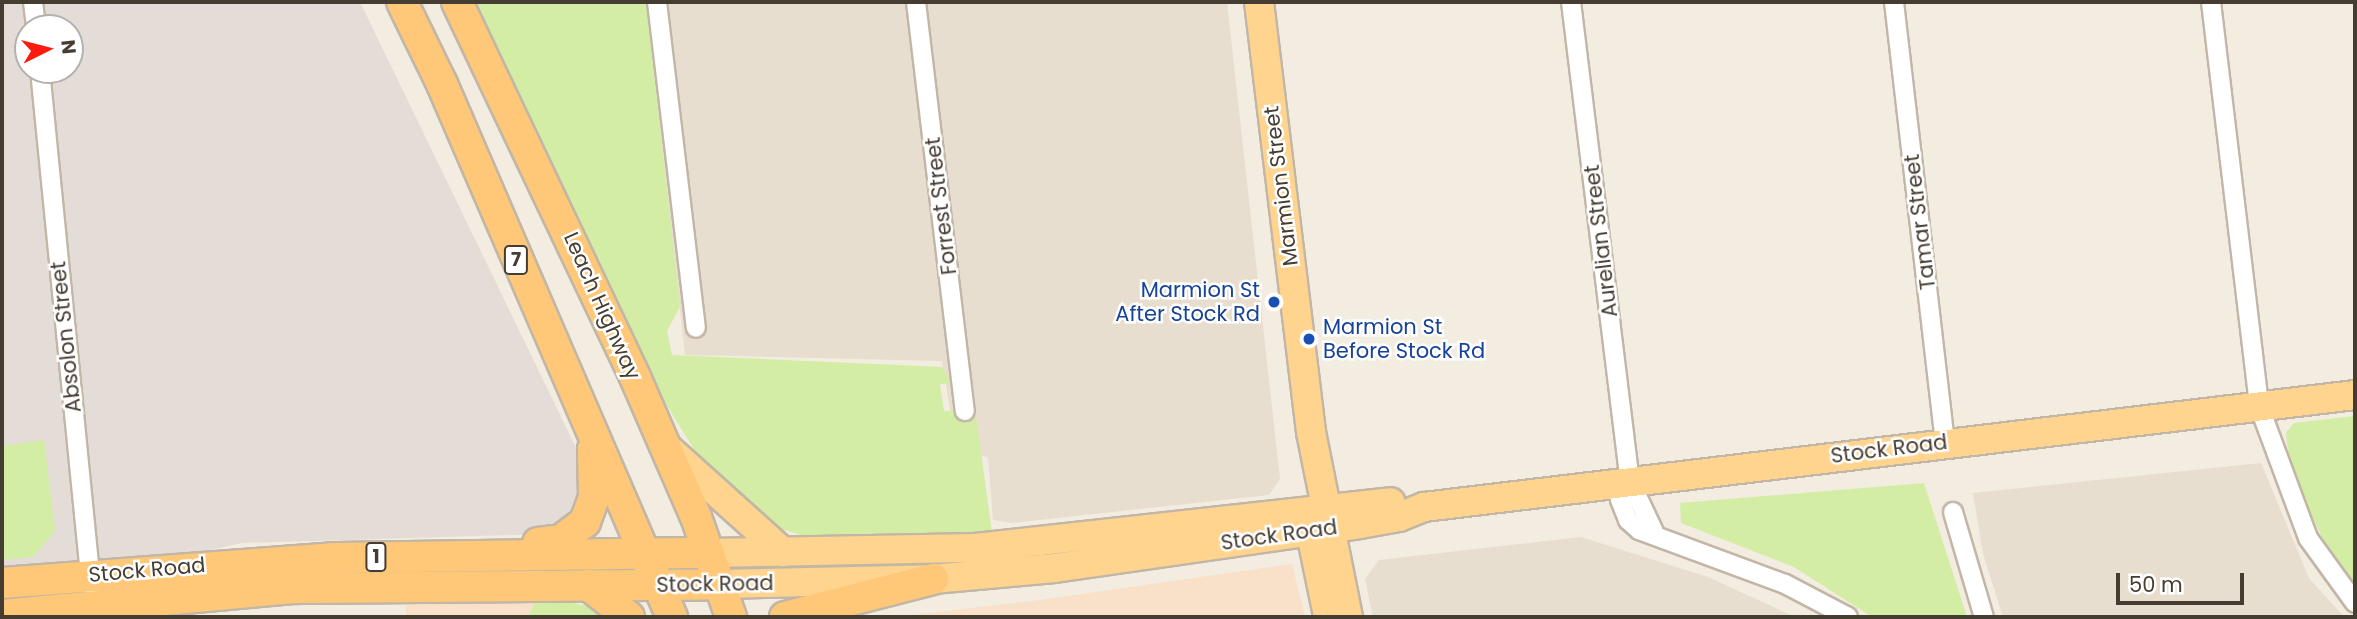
<!DOCTYPE html>
<html>
<head>
<meta charset="utf-8">
<style>
  body { margin:0 }
  #map { position:relative; width:2357px; height:619px; overflow:hidden; background:#f3ece1; font-family:Poppins,sans-serif }
  div>[style] { position:absolute }
  [style*='--x'] { left:calc(var(--x)*1px); top:calc(var(--y)*1px); width:calc(var(--w)*1px); rotate:calc(var(--a)*1deg) }
  .residential>* { inset:0; background:#e8decf }
  .commercial>* { inset:0; background:#f8e0c9 }
  .industrial>* { inset:0; background:#e4ddd7 }
  .green>* { inset:0; background:#d3eda5 }
  .roads { filter:drop-shadow(2px 0 #c2b6a6) drop-shadow(-2px 0 #c2b6a6) drop-shadow(0 2px #c2b6a6) drop-shadow(0 -2px #c2b6a6) }
  .minor>* { height:18px; margin:-9px; padding:0 9px; transform-origin:9px; border-radius:9px; background:#fff }
  .primary>* { height:28px; margin:-14px; padding:0 14px; transform-origin:14px; border-radius:14px; background:#ffd48f }
  .trunk>* { height:30px; margin:-15px; padding:0 15px; transform-origin:15px; border-radius:15px; background:#ffc878 }
  .dots>* { width:19px; height:19px; translate:-50% -50%; box-sizing:border-box; border:4px solid #fff; border-radius:50% }
  span { translate:-50% -50%; white-space:nowrap; text-align:center; line-height:1.15; -webkit-text-stroke:5px #fff; paint-order:stroke }
  .shield-label span { padding:2px 5px; background:#fff; border:2px solid; border-radius:5px; -webkit-text-stroke-width:0 }
  .shield-label { font-size:19px; color:#453c32; font-weight:700 }
  .street-label { font-size:21px; color:#453c32 }
  .transit-label { font-size:21px; color:#164399 }
  .right { translate:-100% -50%; text-align:right }
  .left { translate:0 -50%; text-align:left }
  .frame { position:absolute; inset:0; border:4px solid #453c32; pointer-events:none }
  .north { position:absolute; left:14px; top:14px; width:70px; height:70px; box-sizing:border-box; background:#fff; border:2px solid #b5b1ad; border-radius:50%; rotate:84deg; font-size:19px; font-weight:700; line-height:28px; text-align:center; color:#453c32 }
  .north::after { content:''; display:block; margin:auto; width:24px; height:32px; background:#ff1a0d; clip-path:polygon(50% 0,100% 100%,50% 72%,0 100%) }
  .scale { position:absolute; left:2116px; top:573px; width:128px; height:32px; box-sizing:border-box; border:4px solid #453c32; border-top:0; padding-left:9px; font-size:21px; line-height:24px; white-space:nowrap; color:#453c32; -webkit-text-stroke:5px #fff; paint-order:stroke }
</style>
</head>
<body>
<div id="map">
  <div class="residential">
    <i style="clip-path:polygon(646px 2px,1227px 2px,1280px 479px,1269px 495px,1012px 523px,993px 520px,988px 458px,956px 446px,942px 361px,685px 355px)"></i>
    <i style="clip-path:polygon(2261px 463px,2309px 578px,2344px 617px,2003px 617px,1983px 554px,1973px 493px)"></i>
    <i style="clip-path:polygon(1581px 537px,1708px 577px,1795px 617px,1373px 617px,1365px 579px,1379px 560px)"></i>
  </div>
  <div class="commercial">
    <i style="clip-path:polygon(1292px 564px,1305px 617px,894px 617px,1040px 600px)"></i>
    <i style="clip-path:polygon(406px 598px,546px 598px,546px 617px,406px 617px)"></i>
  </div>
  <div class="industrial">
    <i style="clip-path:polygon(evenodd,2px 2px,360px 2px,581px 458px,581px 508px,548px 534px,242px 543px,187px 555px,2px 571px,2px 2px,28px 28px,70px 28px,70px 70px,28px 70px,28px 28px)"></i>
  </div>
  <div class="green">
    <i style="clip-path:polygon(470px 2px,646px 2px,680px 307px,667px 331px,672px 355px,942px 367px,952px 383px,940px 384px,944px 411px,956px 411px,957px 419px,976px 416px,992px 532px,817px 540px,775px 527px,718px 488px,664px 401px)"></i>
    <i style="clip-path:polygon(2355px 416px,2355px 583px,2324px 542px,2309px 509px,2288px 452px,2286px 433px,2294px 423px)"></i>
    <i style="clip-path:polygon(44px 440px,55px 531px,33px 557px,2px 560px,2px 446px)"></i>
    <i style="clip-path:polygon(1924px 483px,1967px 617px,1872px 617px,1794px 567px,1681px 523px,1680px 503px)"></i>
    <i style="clip-path:polygon(547px 598px,588px 606px,615px 617px,528px 617px,537px 599px)"></i>
  </div>
  <div class="roads">
    <div class="minor">
      <i style="--x:33;--y:2;--w:26;--a:83"></i>
      <i style="--x:657;--y:2;--w:328;--a:83.2"></i>
      <i style="--x:916;--y:2;--w:412;--a:83.2"></i>
      <i style="--x:1571;--y:2;--w:483;--a:83"></i>
      <i style="--x:1630;--y:481;--w:56;--a:64.8"></i>
      <i style="--x:1894;--y:2;--w:444;--a:83.4"></i>
      <i style="--x:2211;--y:2;--w:407;--a:83.2"></i>
      <i style="--x:2259;--y:406;--w:141;--a:69.6"></i>
      <i style="--x:2308;--y:538;--w:80;--a:54.1"></i>
      <i style="--x:40;--y:70;--w:518;--a:84.34"></i>
      <i style="--x:1630;--y:481;--w:21;--a:118"></i>
      <i style="--x:1620;--y:500;--w:22;--a:68"></i>
      <i style="--x:1628;--y:520;--w:15;--a:42"></i>
      <i style="--x:1639;--y:530;--w:156;--a:20.3"></i>
      <i style="--x:1785;--y:584;--w:71;--a:27.6"></i>
      <i style="--x:1953;--y:512;--w:109;--a:73.6"></i>
    </div>
    <div class="primary">
      <i style="--x:1259;--y:2;--w:433;--a:83.1"></i>
      <i style="--x:1311;--y:432;--w:189;--a:78.7"></i>
      <i style="--x:664;--y:445;--w:160;--a:42"></i>
      <i style="--x:1307;--y:514;--w:103;--a:78.3"></i>
      <i style="--x:709;--y:553;--w:267;--a:-1.1"></i>
      <i style="--x:976;--y:548;--w:417;--a:-6.3"></i>
      <i style="--x:719;--y:584;--w:214;--a:-1.3"></i>
      <i style="--x:933;--y:579;--w:122;--a:-5.2"></i>
      <i style="--x:1055;--y:568;--w:308;--a:-8.2"></i>
      <i style="--x:1360;--y:524;--w:40;--a:-10"></i>
      <i style="--x:1399;--y:517;--w:27;--a:-22"></i>
      <i style="--x:1424;--y:507;--w:938;--a:-6.86"></i>
    </div>
    <div class="trunk">
      <i style="--x:402;--y:2;--w:91;--a:64"></i>
      <i style="--x:442;--y:84;--w:581;--a:66.66"></i>
      <i style="--x:457;--y:2;--w:415;--a:64.6"></i>
      <i style="--x:635;--y:377;--w:153;--a:66.5"></i>
      <i style="--x:696;--y:517;--w:106;--a:70.7"></i>
      <i style="--x:538;--y:543;--w:23;--a:-7"></i>
      <i style="--x:561;--y:540;--w:30;--a:-37"></i>
      <i style="--x:585;--y:522;--w:27;--a:-70"></i>
      <i style="--x:594;--y:497;--w:48;--a:-91.2"></i>
      <i style="--x:2;--y:583;--w:332;--a:-4.3"></i>
      <i style="--x:333;--y:558;--w:376;--a:-0.8"></i>
      <i style="--x:588;--y:585;--w:52;--a:38"></i>
      <i style="--x:2;--y:615;--w:292;--a:-5.3"></i>
      <i style="--x:293;--y:588;--w:426;--a:-0.5"></i>
      <i style="--x:785;--y:617;--w:153;--a:-14.4"></i>
    </div>
  </div>
  <div class="dots">
    <i style="left:1274px;top:302px;background:#1a4fb4"></i>
    <i style="left:1309px;top:339px;background:#1a4fb4"></i>
  </div>
  <div class="shield-label">
    <span style="left:516px;top:260px">7</span>
    <span style="left:376px;top:557px">1</span>
  </div>
  <div class="street-label">
    <span style="left:1281px;top:186px;rotate:-97deg">Marmion Street</span>
    <span style="left:941px;top:206px;rotate:-97deg">Forrest Street</span>
    <span style="left:1920px;top:222px;rotate:-97deg">Tamar Street</span>
    <span style="left:1601px;top:241px;rotate:-97deg">Aurelian Street</span>
    <span style="left:602px;top:306px;rotate:66deg">Leach Highway</span>
    <span style="left:66px;top:337px;rotate:-96deg">Absolon Street</span>
    <span style="left:1889px;top:449px;rotate:-7deg">Stock Road</span>
    <span style="left:1279px;top:535px;rotate:-8deg">Stock Road</span>
    <span style="left:147px;top:570px;rotate:-5deg">Stock Road</span>
    <span style="left:715px;top:584px;rotate:-1deg">Stock Road</span>
  </div>
  <div class="transit-label">
    <span class="right" style="left:1260px;top:302px">Marmion St<br>After Stock Rd</span>
    <span class="left" style="left:1323px;top:339px">Marmion St<br>Before Stock Rd</span>
  </div>
  <div class="frame"></div>
  <div class="north">N</div>
  <div class="scale">50 m</div>
</div>
</body>
</html>
